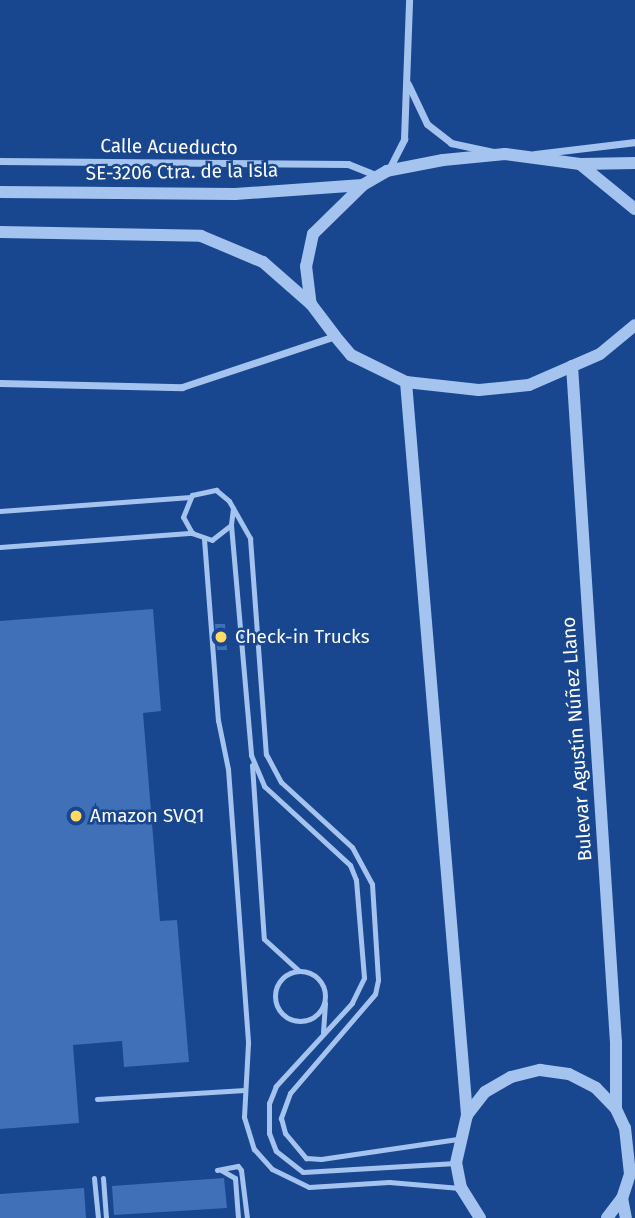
<!DOCTYPE html>
<html>
<head>
<meta charset="utf-8">
<style>
  body { margin:0 }
  #map { position:relative; width:635px; height:1218px; overflow:hidden; background:#18468f; font-family:"Fira Sans",sans-serif }
  div>[style] { position:absolute }
  [style*='--x'] { left:calc(var(--x)*1px); top:calc(var(--y)*1px); width:calc(var(--w)*1px); rotate:calc(var(--a)*1deg) }
  .building>* { inset:0; background:#4070b8 }
  .service>* { height:5px; margin:-2.5px; padding:0 2.5px; transform-origin:2.5px; border-radius:2.5px; background:#a4c3ef }
  .service>.ring { margin:-2.5px; padding:0; box-sizing:content-box; background:none; border:5px solid #a4c3ef; border-radius:50% }
  .minor>* { height:7px; margin:-3.5px; padding:0 3.5px; transform-origin:3.5px; border-radius:3.5px; background:#a4c3ef }
  .tertiary>* { height:12px; margin:-6px; padding:0 6px; transform-origin:6px; border-radius:6px; background:#a4c3ef }
  .dots>* { width:19px; height:19px; translate:-50% -50%; box-sizing:border-box; border:4px solid #18468f; border-radius:50% }
  span { translate:-50% -50%; white-space:nowrap; text-align:center; line-height:1.15; -webkit-text-stroke:5px #18468f; paint-order:stroke }
  .street-label { font-size:19px; color:#fff }
  .poi-label { font-size:19px; color:#fff }
  .left { translate:0 -50%; text-align:left }
</style>
</head>
<body>
<div id="map">
  <div class="building">
    <i style="clip-path:polygon(153px 609px,161px 711px,143px 713px,160px 921px,177px 920px,189px 1062px,124px 1067px,122px 1041px,73px 1045px,79px 1123px,0 1129px,0 621px)"></i>
    <i style="clip-path:polygon(215px 624px,225px 624px,227px 650px,217px 650px)"></i>
    <i style="clip-path:polygon(224px 1178px,227px 1208px,114px 1215px,112px 1186px)"></i>
    <i style="clip-path:polygon(84px 1188px,86px 1218px,0 1218px,0 1194px)"></i>
  </div>
  <div class="service">
    <i style="--x:233;--y:508;--w:17;--a:97"></i>
    <i style="--x:231;--y:525;--w:24;--a:142"></i>
    <i style="--x:212;--y:540;--w:21;--a:-161"></i>
    <i style="--x:192;--y:533;--w:18;--a:-119"></i>
    <i style="--x:183;--y:517;--w:24;--a:-68"></i>
    <i style="--x:192;--y:495;--w:25;--a:-12"></i>
    <i style="--x:216;--y:490;--w:17;--a:40"></i>
    <i style="--x:229;--y:501;--w:43;--a:60.4"></i>
    <i style="--x:250;--y:538;--w:217;--a:85.8"></i>
    <i style="--x:266;--y:754;--w:32;--a:62"></i>
    <i style="--x:281;--y:782;--w:96;--a:42.5"></i>
    <i style="--x:352;--y:847;--w:42;--a:61.6"></i>
    <i style="--x:372;--y:884;--w:96;--a:86.4"></i>
    <i style="--x:378;--y:980;--w:14;--a:102"></i>
    <i style="--x:375;--y:994;--w:130;--a:130.6"></i>
    <i style="--x:290;--y:1093;--w:27;--a:110"></i>
    <i style="--x:281;--y:1118;--w:16;--a:75"></i>
    <i style="--x:285;--y:1133;--w:33;--a:50"></i>
    <i style="--x:306;--y:1158;--w:15;--a:4"></i>
    <i style="--x:321;--y:1159;--w:138;--a:-8.3"></i>
    <i style="--x:0;--y:511;--w:191;--a:-4.2"></i>
    <i style="--x:231;--y:525;--w:231;--a:85"></i>
    <i style="--x:251;--y:755;--w:34;--a:67"></i>
    <i style="--x:264;--y:786;--w:117;--a:42.6"></i>
    <i style="--x:350;--y:865;--w:16;--a:68"></i>
    <i style="--x:356;--y:880;--w:98;--a:85.3"></i>
    <i style="--x:364;--y:978;--w:28;--a:116"></i>
    <i style="--x:352;--y:1003;--w:113;--a:132.5"></i>
    <i style="--x:276;--y:1086;--w:18;--a:112"></i>
    <i style="--x:269;--y:1103;--w:30;--a:90"></i>
    <i style="--x:269;--y:1133;--w:19;--a:69"></i>
    <i style="--x:276;--y:1151;--w:34;--a:38"></i>
    <i style="--x:303;--y:1172;--w:153;--a:-3.4"></i>
    <i style="--x:204;--y:539;--w:182;--a:85.6"></i>
    <i style="--x:218;--y:720;--w:50;--a:78.5"></i>
    <i style="--x:228;--y:769;--w:275;--a:85.8"></i>
    <i style="--x:248;--y:1043;--w:74;--a:93.1"></i>
    <i style="--x:244;--y:1117;--w:34;--a:73"></i>
    <i style="--x:254;--y:1149;--w:27;--a:48"></i>
    <i style="--x:272;--y:1169;--w:41;--a:25.9"></i>
    <i style="--x:309;--y:1187;--w:80;--a:-3.6"></i>
    <i style="--x:389;--y:1182;--w:71;--a:4.8"></i>
    <i style="--x:0;--y:547;--w:193;--a:-4.2"></i>
    <i style="--x:252;--y:765;--w:174;--a:86.1"></i>
    <i style="--x:264;--y:939;--w:47;--a:42.4"></i>
    <i class="ring" style="left:275px;top:971px;width:45px;height:45px"></i>
    <i style="--x:323;--y:1032;--w:29;--a:-86"></i>
    <i style="--x:97;--y:1099;--w:148;--a:-3.5"></i>
    <i style="--x:217;--y:1170;--w:21;--a:-11"></i>
    <i style="--x:238;--y:1166;--w:5;--a:53"></i>
    <i style="--x:241;--y:1170;--w:48;--a:82.9"></i>
    <i style="--x:221;--y:1170;--w:16;--a:30"></i>
    <i style="--x:235;--y:1178;--w:40;--a:85.7"></i>
    <i style="--x:94;--y:1178;--w:40;--a:84.3"></i>
    <i style="--x:103;--y:1178;--w:40;--a:85.7"></i>
  </div>
  <div class="minor">
    <i style="--x:408;--y:84;--w:44;--a:64.6"></i>
    <i style="--x:427;--y:124;--w:31;--a:38"></i>
    <i style="--x:451;--y:143;--w:43;--a:12.1"></i>
    <i style="--x:535;--y:154;--w:101;--a:-6.8"></i>
    <i style="--x:0;--y:161;--w:348;--a:0.5"></i>
    <i style="--x:348;--y:164;--w:31;--a:22"></i>
    <i style="--x:388;--y:171;--w:36;--a:-63"></i>
    <i style="--x:404;--y:139;--w:139;--a:-87.9"></i>
    <i style="--x:0;--y:383;--w:182;--a:1.3"></i>
    <i style="--x:182;--y:387;--w:161;--a:-18.4"></i>
  </div>
  <div class="tertiary">
    <i style="--x:580;--y:164;--w:55;--a:-1"></i>
    <i style="--x:0;--y:192;--w:235;--a:0.5"></i>
    <i style="--x:235;--y:194;--w:128;--a:-4"></i>
    <i style="--x:635;--y:209;--w:71;--a:-140.7"></i>
    <i style="--x:580;--y:164;--w:76;--a:-172.4"></i>
    <i style="--x:505;--y:154;--w:62;--a:174.5"></i>
    <i style="--x:443;--y:160;--w:57;--a:168.9"></i>
    <i style="--x:387;--y:171;--w:28;--a:150"></i>
    <i style="--x:363;--y:185;--w:70;--a:135.6"></i>
    <i style="--x:313;--y:234;--w:33;--a:102"></i>
    <i style="--x:306;--y:266;--w:38;--a:83"></i>
    <i style="--x:311;--y:304;--w:40;--a:53"></i>
    <i style="--x:335;--y:336;--w:25;--a:50"></i>
    <i style="--x:351;--y:355;--w:61;--a:26.1"></i>
    <i style="--x:406;--y:382;--w:73;--a:6.3"></i>
    <i style="--x:479;--y:390;--w:50;--a:-5.7"></i>
    <i style="--x:529;--y:385;--w:77;--a:-23.6"></i>
    <i style="--x:600;--y:354;--w:45;--a:-39.6"></i>
    <i style="--x:0;--y:232;--w:201;--a:1.1"></i>
    <i style="--x:201;--y:236;--w:67;--a:22.8"></i>
    <i style="--x:263;--y:262;--w:64;--a:41.2"></i>
    <i style="--x:572;--y:366;--w:677;--a:86.28"></i>
    <i style="--x:616;--y:1042;--w:67;--a:90"></i>
    <i style="--x:406;--y:382;--w:736;--a:85.24"></i>
    <i style="--x:622;--y:1198;--w:20;--a:79"></i>
    <i style="--x:480;--y:1218;--w:36;--a:-122"></i>
    <i style="--x:461;--y:1188;--w:25;--a:-101"></i>
    <i style="--x:456;--y:1163;--w:49;--a:-77.1"></i>
    <i style="--x:467;--y:1115;--w:29;--a:-52"></i>
    <i style="--x:485;--y:1092;--w:30;--a:-30"></i>
    <i style="--x:511;--y:1077;--w:30;--a:-14"></i>
    <i style="--x:540;--y:1070;--w:29;--a:8"></i>
    <i style="--x:569;--y:1074;--w:30;--a:27"></i>
    <i style="--x:596;--y:1088;--w:29;--a:46"></i>
    <i style="--x:616;--y:1109;--w:21;--a:65"></i>
    <i style="--x:625;--y:1128;--w:46;--a:83.8"></i>
    <i style="--x:630;--y:1174;--w:25;--a:108"></i>
    <i style="--x:622;--y:1198;--w:25;--a:127"></i>
  </div>
  <div class="dots">
    <i style="left:221px;top:637px;background:#ffd963"></i>
    <i style="left:76px;top:816px;background:#ffd963"></i>
  </div>
  <div class="street-label">
    <span style="left:169px;top:147px;rotate:1deg">Calle Acueducto</span>
    <span style="left:182px;top:172px;rotate:-1deg">SE-3206 Ctra. de la Isla</span>
    <span style="left:577px;top:739px;rotate:-94deg">Bulevar Agustín Núñez Llano</span>
  </div>
  <div class="poi-label">
    <span class="left" style="left:235px;top:637px">Check-in Trucks</span>
    <span class="left" style="left:90px;top:816px">Amazon SVQ1</span>
  </div>
</div>
</body>
</html>
